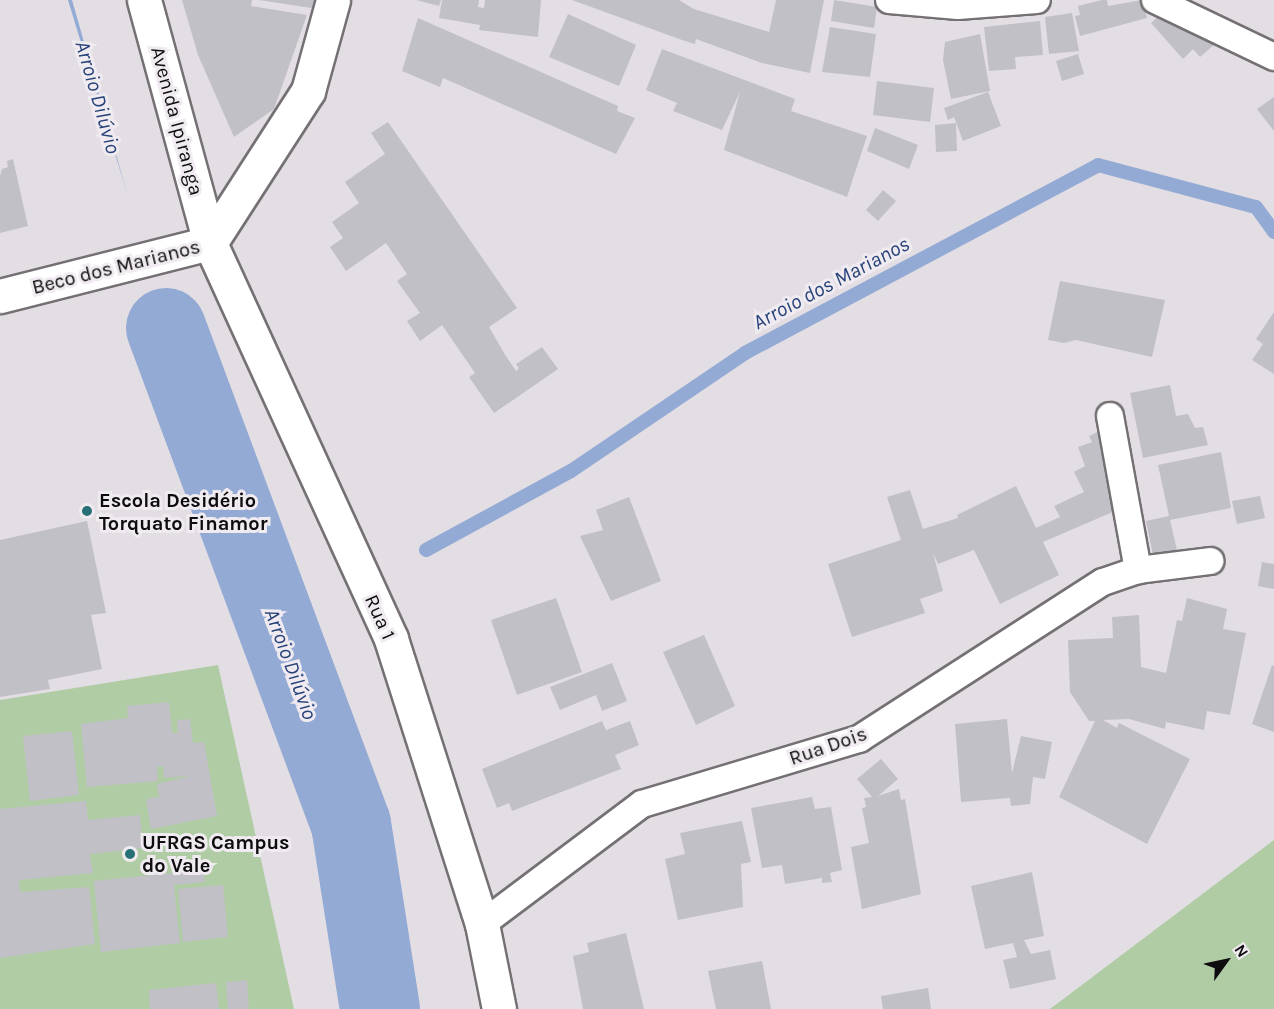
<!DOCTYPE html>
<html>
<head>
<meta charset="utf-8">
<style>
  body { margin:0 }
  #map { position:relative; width:1274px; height:1009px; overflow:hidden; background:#e3dee3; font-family:Karla,sans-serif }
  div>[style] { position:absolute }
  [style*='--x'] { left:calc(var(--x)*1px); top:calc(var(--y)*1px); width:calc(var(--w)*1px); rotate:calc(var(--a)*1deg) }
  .green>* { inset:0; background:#afcca5 }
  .water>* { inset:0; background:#93aad5 }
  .stream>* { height:14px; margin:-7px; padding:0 7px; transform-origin:7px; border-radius:7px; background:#93aad5 }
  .river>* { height:80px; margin:-40px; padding:0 40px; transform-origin:40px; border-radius:40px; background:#93aad5 }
  .building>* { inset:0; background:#c1c0c6 }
  .roads { filter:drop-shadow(2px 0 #747074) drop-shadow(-2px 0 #747074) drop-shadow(0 2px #747074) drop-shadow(0 -2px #747074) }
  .service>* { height:26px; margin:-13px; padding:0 13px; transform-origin:13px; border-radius:13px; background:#fff }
  .minor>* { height:33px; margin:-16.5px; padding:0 16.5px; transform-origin:16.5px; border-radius:16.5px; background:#fff }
  .dots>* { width:16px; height:16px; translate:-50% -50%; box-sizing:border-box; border:3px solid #f0ebf0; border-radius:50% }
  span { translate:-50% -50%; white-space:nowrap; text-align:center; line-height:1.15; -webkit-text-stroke:6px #f0ebf0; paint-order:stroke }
  .street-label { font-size:20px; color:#0e0c0e }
  .poi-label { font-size:20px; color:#0e0c0e; font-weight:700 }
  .left { translate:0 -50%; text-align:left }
  .water-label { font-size:21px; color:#274379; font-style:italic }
  .north { position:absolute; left:1196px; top:931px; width:60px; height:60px; -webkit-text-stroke:4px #f0ebf0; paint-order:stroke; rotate:57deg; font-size:16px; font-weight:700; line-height:24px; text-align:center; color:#0e0c0e }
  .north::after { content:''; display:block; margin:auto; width:21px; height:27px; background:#0e0c0e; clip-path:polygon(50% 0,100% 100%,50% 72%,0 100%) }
</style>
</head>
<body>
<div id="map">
  <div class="green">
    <i style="clip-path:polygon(218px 665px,294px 1009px,0 1009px,0 700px)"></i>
    <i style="clip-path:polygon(1274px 840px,1274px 1009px,1050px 1009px)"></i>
  </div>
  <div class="water">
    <i style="clip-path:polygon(68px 0,72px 0,127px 193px)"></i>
  </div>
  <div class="stream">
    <i style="--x:426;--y:550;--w:165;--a:-28.6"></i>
    <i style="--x:571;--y:471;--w:210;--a:-34.1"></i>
    <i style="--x:745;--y:353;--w:400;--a:-28"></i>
    <i style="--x:1098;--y:165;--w:163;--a:14.9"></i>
    <i style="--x:1256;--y:207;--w:31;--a:54"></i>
  </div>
  <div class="river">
    <i style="--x:166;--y:328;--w:529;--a:69.55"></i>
    <i style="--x:351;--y:824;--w:187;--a:81.1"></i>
  </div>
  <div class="building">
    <i style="clip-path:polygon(182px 0,252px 0,251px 6px,307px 15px,274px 109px,234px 137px,198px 55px)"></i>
    <i style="clip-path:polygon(259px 0,319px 0,318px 9px)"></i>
    <i style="clip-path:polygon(416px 0,441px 0,439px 6px)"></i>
    <i style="clip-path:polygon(442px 0,479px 0,478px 7px,484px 8px,485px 0,541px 0,538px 37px,479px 30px,480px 25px,439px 18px)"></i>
    <i style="clip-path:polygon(572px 0,679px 0,694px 9px,769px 32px,776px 0,824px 0,810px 73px,762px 63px,696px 39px,695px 44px,682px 40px)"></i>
    <i style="clip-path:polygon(834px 0,877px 7px,874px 28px,831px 21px)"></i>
    <i style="clip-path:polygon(1102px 0,1107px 0,1108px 6px,1142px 0,1147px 18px,1080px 36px,1075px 16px,1080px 15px,1078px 6px)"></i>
    <i style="clip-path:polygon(1072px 13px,1079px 51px,1049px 54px,1045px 17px)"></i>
    <i style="clip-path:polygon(568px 14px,636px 45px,619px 86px,549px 57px)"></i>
    <i style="clip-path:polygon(1161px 14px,1223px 37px,1200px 57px,1193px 49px,1183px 59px,1151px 23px)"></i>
    <i style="clip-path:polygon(418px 18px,618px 106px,617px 111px,635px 118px,616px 154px,443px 78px,440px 87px,402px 71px)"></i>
    <i style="clip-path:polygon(1040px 21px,1043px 55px,1015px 57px,1016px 69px,989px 71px,984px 27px)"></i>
    <i style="clip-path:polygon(830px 27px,876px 34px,870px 77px,822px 72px)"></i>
    <i style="clip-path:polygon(980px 34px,990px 91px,951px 99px,943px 60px,945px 42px)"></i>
    <i style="clip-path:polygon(662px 49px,795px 99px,791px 111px,867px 136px,847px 197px,724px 150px,740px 92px,722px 130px,673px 111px,677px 103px,646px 90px)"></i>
    <i style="clip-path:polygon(1078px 54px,1084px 74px,1062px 81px,1056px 61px)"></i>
    <i style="clip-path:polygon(877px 81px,934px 88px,930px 122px,873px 115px)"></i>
    <i style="clip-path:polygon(988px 92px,1001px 126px,963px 141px,954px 117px,948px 120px,944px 108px)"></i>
    <i style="clip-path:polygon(1274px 97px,1274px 131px,1257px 109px)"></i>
    <i style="clip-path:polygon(388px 122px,517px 308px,489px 327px,504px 353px,516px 371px,519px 368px,516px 364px,542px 347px,558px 369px,494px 413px,469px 377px,475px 373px,442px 325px,420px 341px,407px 321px,420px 313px,397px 281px,407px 274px,386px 243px,346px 271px,330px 247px,343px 238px,332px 222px,359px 203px,345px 182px,385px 154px,371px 133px)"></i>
    <i style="clip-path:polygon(956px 123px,957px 151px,936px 152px,935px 125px)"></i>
    <i style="clip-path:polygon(875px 128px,918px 145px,909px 169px,867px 151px)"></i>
    <i style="clip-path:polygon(13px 159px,28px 226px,0 233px,0 176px,2px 169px,8px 167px,7px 161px)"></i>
    <i style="clip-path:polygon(883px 190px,896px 201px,878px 221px,866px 210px)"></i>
    <i style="clip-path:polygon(1060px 281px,1165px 300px,1152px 357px,1076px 340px,1064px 343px,1048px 340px)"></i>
    <i style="clip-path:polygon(1274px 312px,1274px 374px,1252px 360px,1263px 344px,1256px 339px)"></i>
    <i style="clip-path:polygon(1170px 385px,1176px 416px,1188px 414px,1195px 428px,1203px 427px,1208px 445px,1143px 458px,1130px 393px)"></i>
    <i style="clip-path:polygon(1100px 431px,1115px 511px,1043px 542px,1059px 575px,1000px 604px,974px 550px,938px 564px,933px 553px,943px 591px,920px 599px,925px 613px,852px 637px,828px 564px,901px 540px,887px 497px,910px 490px,923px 529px,958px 518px,957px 515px,1016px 486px,1036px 528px,1060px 517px,1054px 506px,1084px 492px,1074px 472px,1085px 466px,1078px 447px,1092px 442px,1089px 436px)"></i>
    <i style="clip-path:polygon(1221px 452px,1231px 508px,1170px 520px,1177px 550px,1153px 555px,1146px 521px,1169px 516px,1158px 465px)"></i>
    <i style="clip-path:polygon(1260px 496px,1265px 518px,1237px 524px,1232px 501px)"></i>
    <i style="clip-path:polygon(629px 497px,661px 581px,611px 601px,580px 536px,603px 530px,596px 510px)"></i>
    <i style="clip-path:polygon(87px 521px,106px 613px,91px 615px,102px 669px,48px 680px,50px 689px,0 697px,0 540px)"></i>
    <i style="clip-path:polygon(1262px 562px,1274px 564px,1274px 589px,1258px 586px)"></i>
    <i style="clip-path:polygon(556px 598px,582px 672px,517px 695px,491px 620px)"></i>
    <i style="clip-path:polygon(1187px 598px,1227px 609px,1223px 629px,1246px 633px,1230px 715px,1207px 711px,1204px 730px,1166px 722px,1165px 729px,1129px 719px,1103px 720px,1117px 728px,1119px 723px,1190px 759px,1147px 844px,1059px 797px,1095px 721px,1089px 721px,1070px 692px,1068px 640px,1113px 638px,1112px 617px,1139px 615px,1141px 667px,1166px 673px,1177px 620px,1182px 621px)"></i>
    <i style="clip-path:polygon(704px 635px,735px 706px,696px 725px,663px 652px)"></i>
    <i style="clip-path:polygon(612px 663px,627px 701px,602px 711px,596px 695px,560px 710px,550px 687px)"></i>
    <i style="clip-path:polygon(1272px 665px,1274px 666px,1274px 732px,1252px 724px)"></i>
    <i style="clip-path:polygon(169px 702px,172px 733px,163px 733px,178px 733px,177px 720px,190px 719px,193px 743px,204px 742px,217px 816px,151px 829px,146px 799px,159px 797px,157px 784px,190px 776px,164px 778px,163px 766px,157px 767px,158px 781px,87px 787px,81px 724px,128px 718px,127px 706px)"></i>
    <i style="clip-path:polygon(1007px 719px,1012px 773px,1021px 736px,1052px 742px,1045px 779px,1033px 777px,1030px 804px,1011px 806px,1010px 798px,961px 802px,955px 724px)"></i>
    <i style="clip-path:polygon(602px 721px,606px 730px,630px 721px,639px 745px,615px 755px,621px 769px,512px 811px,509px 803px,497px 808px,482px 769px)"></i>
    <i style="clip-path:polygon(72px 731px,79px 795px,30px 801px,23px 736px)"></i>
    <i style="clip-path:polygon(881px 759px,898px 779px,878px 796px,899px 789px,901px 800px,905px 799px,921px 894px,862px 909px,851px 847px,869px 843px,862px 808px,866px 807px,864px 798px,872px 797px,857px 779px)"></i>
    <i style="clip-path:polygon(812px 797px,815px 809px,831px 807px,842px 870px,830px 873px,832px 882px,822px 883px,822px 878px,785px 884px,782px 865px,762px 868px,751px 808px)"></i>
    <i style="clip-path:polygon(86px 801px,88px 820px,140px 815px,143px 848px,90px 854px,93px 873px,19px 880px,20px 892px,89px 887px,95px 944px,0 958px,0 809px)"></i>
    <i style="clip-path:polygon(742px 821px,751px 862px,741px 864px,743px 907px,678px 920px,665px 859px,685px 854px,680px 833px)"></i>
    <i style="clip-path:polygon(202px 860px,205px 882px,174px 885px,180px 943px,101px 952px,94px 881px,173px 873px,172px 863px)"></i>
    <i style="clip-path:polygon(1032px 872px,1044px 936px,1024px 940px,1031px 954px,1050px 950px,1056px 979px,1010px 989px,1003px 960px,1017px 957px,1013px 943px,985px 949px,971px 886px)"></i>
    <i style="clip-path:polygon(223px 885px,228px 937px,183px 942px,178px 889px)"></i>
    <i style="clip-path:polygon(626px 933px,644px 1009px,583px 1009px,573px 956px,589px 952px,587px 943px)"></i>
    <i style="clip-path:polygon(762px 961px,771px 1009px,716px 1009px,708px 971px)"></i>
    <i style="clip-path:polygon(247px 980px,249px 1009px,228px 1009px,226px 982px)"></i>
    <i style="clip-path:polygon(216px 983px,219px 1009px,150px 1009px,149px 990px)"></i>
    <i style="clip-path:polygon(928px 988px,931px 1009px,883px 1009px,881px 996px)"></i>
  </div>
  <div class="roads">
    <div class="service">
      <i style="--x:889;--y:0;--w:69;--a:5"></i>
      <i style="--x:958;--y:6;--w:79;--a:-4.3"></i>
      <i style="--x:1155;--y:0;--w:132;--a:25.6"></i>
      <i style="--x:1110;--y:416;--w:157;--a:79.7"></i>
      <i style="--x:482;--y:924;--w:200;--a:-36.9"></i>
      <i style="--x:642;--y:804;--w:227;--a:-16.7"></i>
      <i style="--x:859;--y:739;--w:290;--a:-32.8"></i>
      <i style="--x:1103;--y:582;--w:37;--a:-19"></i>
      <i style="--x:1138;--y:570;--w:73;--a:-7.1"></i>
    </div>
    <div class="minor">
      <i style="--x:144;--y:0;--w:252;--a:74.8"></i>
      <i style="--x:210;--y:243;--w:435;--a:65.4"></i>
      <i style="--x:391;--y:639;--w:299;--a:72.3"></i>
      <i style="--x:482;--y:924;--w:87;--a:78.7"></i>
      <i style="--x:0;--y:296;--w:217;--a:-14.2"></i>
      <i style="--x:210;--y:243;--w:181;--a:-57.2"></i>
      <i style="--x:308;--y:91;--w:94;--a:-74.6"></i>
    </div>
  </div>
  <div class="dots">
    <i style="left:87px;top:511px;background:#277176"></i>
    <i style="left:130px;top:854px;background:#277176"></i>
  </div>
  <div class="street-label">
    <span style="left:177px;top:121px;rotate:75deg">Avenida Ipiranga</span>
    <span style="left:116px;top:267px;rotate:-14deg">Beco dos Marianos</span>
    <span style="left:380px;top:617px;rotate:66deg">Rua 1</span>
    <span style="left:828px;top:746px;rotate:-19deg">Rua Dois</span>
  </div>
  <div class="poi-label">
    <span class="left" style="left:99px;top:512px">Escola Desidério<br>Torquato Finamor</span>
    <span class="left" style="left:142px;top:854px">UFRGS Campus<br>do Vale</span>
  </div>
  <div class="water-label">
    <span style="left:98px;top:97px;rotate:74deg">Arroio Dilúvio</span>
    <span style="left:831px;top:283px;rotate:-28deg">Arroio dos Marianos</span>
    <span style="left:291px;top:664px;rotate:70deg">Arroio Dilúvio</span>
  </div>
  <div class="north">N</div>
</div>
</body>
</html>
